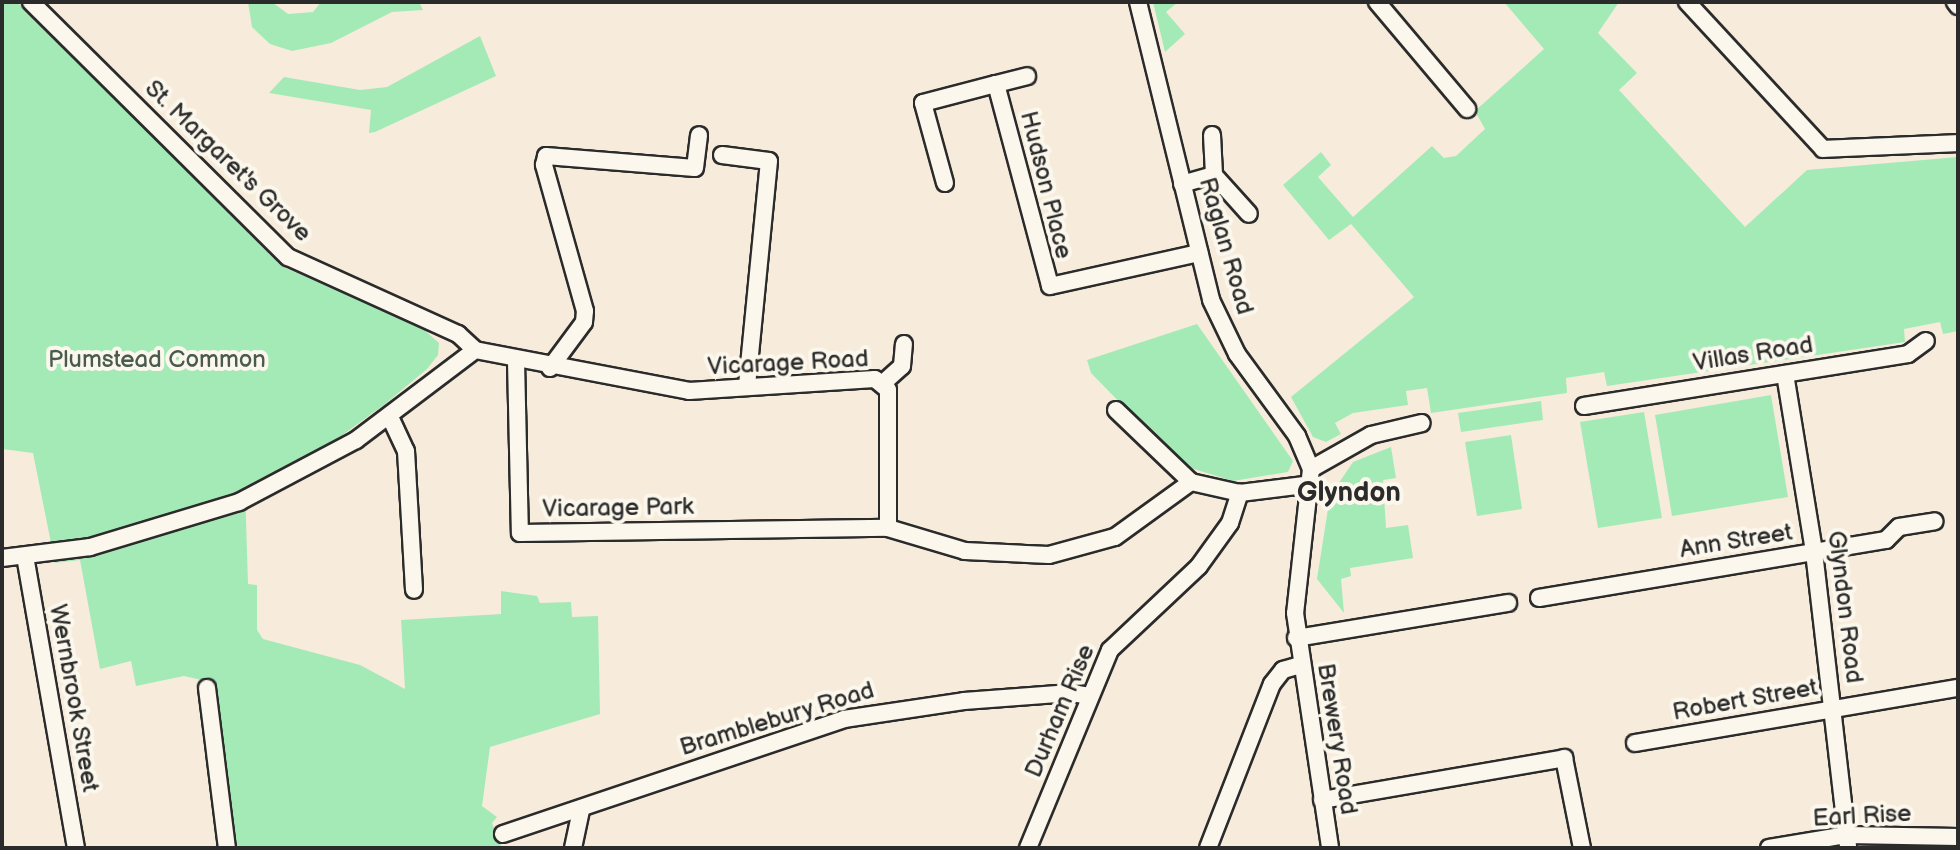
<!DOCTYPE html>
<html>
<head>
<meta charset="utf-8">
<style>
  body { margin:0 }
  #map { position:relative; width:1960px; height:850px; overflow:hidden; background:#f7ecdb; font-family:"Balsamiq Sans",sans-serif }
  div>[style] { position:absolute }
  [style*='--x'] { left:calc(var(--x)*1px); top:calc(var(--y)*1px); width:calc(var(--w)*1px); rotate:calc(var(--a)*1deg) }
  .green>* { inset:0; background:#a4eab6 }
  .roads { filter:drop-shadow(2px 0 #2b2b2b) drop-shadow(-2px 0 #2b2b2b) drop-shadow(0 2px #2b2b2b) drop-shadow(0 -2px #2b2b2b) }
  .minor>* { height:16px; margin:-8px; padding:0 8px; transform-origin:8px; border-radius:8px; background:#fbf7ec }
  span { translate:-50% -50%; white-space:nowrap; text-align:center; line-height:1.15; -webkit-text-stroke:8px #fbf7ec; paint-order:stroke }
  .street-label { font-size:24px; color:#2b2b2b }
  .park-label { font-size:24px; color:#495b4e }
  .quarter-label { font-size:28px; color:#2b2b2b; font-weight:700 }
  .frame { position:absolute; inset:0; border:4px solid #2b2b2b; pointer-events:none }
</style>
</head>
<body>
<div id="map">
  <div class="green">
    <i style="clip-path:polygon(2px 2px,17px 2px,281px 266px,420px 326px,439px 343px,438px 355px,427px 369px,385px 404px,326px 447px,245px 487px,248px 584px,257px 585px,257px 630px,263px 639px,360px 665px,405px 689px,401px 620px,501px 614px,501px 591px,537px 596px,540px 603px,571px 602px,572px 617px,598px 616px,600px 714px,490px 747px,482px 806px,497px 817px,492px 823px,502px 848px,237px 848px,215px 683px,184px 676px,136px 686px,131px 661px,100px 669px,80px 560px,55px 563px,33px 453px,2px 449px)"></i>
    <i style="clip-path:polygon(248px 2px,272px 2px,288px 14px,313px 12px,321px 2px,419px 2px,423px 10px,392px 12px,331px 43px,292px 51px,270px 44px,252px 27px)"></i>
    <i style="clip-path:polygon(1153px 2px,1178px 2px,1166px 12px,1185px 34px,1165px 52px)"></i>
    <i style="clip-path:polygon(1504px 2px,1619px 2px,1598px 33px,1637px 73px,1619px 90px,1745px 227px,1807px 170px,1958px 157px,1958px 331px,1943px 334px,1940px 322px,1904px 329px,1905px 342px,1607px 386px,1604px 372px,1566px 378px,1567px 393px,1431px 413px,1427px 388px,1406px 391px,1408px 405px,1353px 413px,1335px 423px,1341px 434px,1326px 442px,1313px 437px,1291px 397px,1414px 297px,1351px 224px,1329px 240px,1283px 185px,1321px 152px,1331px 165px,1318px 177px,1353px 217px,1432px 146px,1444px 158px,1456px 156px,1485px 129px,1475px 111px,1544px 49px)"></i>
    <i style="clip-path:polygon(480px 36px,496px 76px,375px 132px,369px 133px,371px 110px,269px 93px,284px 77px,360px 90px,387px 87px)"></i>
    <i style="clip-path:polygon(1197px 324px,1293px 461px,1288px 472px,1233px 481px,1181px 465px,1091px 373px,1087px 360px)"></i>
    <i style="clip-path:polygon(1771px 395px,1788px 497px,1672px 516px,1655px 415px)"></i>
    <i style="clip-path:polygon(1541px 401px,1543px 420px,1461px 432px,1458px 413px)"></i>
    <i style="clip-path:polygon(1644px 412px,1662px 518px,1598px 528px,1580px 422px)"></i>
    <i style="clip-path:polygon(1511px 435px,1522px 509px,1477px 516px,1465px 442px)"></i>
    <i style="clip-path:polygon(1391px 447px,1396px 478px,1383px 480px,1386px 528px,1408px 525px,1413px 558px,1350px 568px,1351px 576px,1341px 579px,1344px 613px,1317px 579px,1330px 496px,1353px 462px)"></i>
  </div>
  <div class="roads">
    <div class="minor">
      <i style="--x:31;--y:2;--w:362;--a:44.8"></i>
      <i style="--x:288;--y:257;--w:187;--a:24.4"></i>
      <i style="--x:458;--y:334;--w:23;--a:43"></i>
      <i style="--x:475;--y:350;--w:218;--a:10.8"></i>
      <i style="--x:689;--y:391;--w:186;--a:-3.7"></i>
      <i style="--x:875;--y:379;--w:17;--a:40"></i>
      <i style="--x:888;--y:390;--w:138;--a:90"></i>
      <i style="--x:1138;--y:2;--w:307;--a:76.2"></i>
      <i style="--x:1211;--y:300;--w:60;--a:64.3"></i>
      <i style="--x:1237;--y:354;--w:102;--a:53.8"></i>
      <i style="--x:1297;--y:436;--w:36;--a:67"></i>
      <i style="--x:1311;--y:469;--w:145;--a:96.3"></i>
      <i style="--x:1295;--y:613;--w:238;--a:81.5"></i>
      <i style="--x:1377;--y:2;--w:140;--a:49.9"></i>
      <i style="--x:1687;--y:2;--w:200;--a:47.2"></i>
      <i style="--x:1823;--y:149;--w:135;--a:-2.5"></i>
      <i style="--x:1955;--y:2;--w:5;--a:53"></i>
      <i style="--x:996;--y:84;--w:32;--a:-14"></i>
      <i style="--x:1212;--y:135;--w:40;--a:87.1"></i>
      <i style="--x:722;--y:155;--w:47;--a:7.3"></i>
      <i style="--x:769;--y:161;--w:227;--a:95.6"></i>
      <i style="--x:1214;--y:175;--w:52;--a:48.1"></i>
      <i style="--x:945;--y:183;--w:83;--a:-105.4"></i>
      <i style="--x:923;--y:103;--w:75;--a:-14.6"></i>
      <i style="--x:996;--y:84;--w:209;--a:75"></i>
      <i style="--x:1050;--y:286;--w:153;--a:-12.5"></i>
      <i style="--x:1182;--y:184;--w:33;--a:-16"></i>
      <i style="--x:516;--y:361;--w:172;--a:88.7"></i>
      <i style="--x:520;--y:533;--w:368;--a:-0.8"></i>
      <i style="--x:888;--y:528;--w:80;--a:16.6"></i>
      <i style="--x:965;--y:551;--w:84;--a:2.7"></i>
      <i style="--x:1049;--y:555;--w:68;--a:-15.3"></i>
      <i style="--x:1115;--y:537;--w:94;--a:-35.9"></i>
      <i style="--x:550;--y:368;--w:57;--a:-53.5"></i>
      <i style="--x:584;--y:322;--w:11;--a:-85"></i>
      <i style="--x:585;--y:311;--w:152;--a:-105.7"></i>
      <i style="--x:544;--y:165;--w:9;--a:-77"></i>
      <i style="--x:546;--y:156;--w:149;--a:4.6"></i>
      <i style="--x:695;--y:168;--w:33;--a:-83"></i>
      <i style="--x:1785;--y:374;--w:180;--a:80.7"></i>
      <i style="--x:1814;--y:552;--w:298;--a:83.4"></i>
      <i style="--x:882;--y:384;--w:27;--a:-42"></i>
      <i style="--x:902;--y:366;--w:22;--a:-85"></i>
      <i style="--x:1584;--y:406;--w:328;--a:-9.1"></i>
      <i style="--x:1908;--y:354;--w:22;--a:-36"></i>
      <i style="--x:1116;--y:410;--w:104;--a:43.8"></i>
      <i style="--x:1191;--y:482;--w:50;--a:12.7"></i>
      <i style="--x:1240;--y:493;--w:73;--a:-7.1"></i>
      <i style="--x:390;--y:417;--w:38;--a:65"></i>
      <i style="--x:406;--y:451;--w:139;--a:86.7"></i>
      <i style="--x:1311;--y:469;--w:69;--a:-29.5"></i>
      <i style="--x:1371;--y:435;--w:52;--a:-13.2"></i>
      <i style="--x:25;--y:556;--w:296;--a:80.1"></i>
      <i style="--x:2;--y:558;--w:89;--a:-7.1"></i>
      <i style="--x:90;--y:547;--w:156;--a:-16.8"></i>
      <i style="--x:239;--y:502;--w:132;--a:-27.9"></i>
      <i style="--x:356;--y:440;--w:149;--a:-37.1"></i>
      <i style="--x:1539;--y:598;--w:352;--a:-9.5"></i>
      <i style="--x:1886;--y:540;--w:18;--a:-45"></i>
      <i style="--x:1899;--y:527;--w:36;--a:-9"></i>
      <i style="--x:1296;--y:638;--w:215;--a:-9.4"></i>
      <i style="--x:207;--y:688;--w:161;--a:82.9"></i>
      <i style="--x:1635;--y:743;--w:328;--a:-9.7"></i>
      <i style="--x:1322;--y:800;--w:246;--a:-9.8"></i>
      <i style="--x:1564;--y:758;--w:92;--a:78.7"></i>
      <i style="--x:503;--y:834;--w:360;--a:-18.6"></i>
      <i style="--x:844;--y:719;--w:121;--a:-8.5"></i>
      <i style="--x:964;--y:701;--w:107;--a:-4.3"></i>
      <i style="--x:1071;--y:693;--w:19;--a:9"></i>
      <i style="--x:573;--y:848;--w:38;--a:-78"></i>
      <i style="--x:1028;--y:848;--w:214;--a:-67.5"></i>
      <i style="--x:1110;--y:650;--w:122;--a:-43.3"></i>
      <i style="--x:1199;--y:566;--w:53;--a:-54.2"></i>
      <i style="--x:1230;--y:523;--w:32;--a:-72"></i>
      <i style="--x:1208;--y:848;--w:176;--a:-68.7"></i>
      <i style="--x:1272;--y:684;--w:18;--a:-52"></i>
      <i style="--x:1283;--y:670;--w:19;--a:-16"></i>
      <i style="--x:1769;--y:848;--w:79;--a:-9.5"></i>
      <i style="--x:1847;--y:835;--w:111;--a:1"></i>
    </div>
  </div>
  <div class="street-label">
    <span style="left:228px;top:161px;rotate:44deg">St. Margaret's Grove</span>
    <span style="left:1046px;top:185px;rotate:76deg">Hudson Place</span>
    <span style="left:1226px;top:246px;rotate:74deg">Raglan Road</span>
    <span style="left:1753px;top:354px;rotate:-9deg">Villas Road</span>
    <span style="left:788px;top:363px;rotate:-3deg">Vicarage Road</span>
    <span style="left:618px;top:508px;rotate:-1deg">Vicarage Park</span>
    <span style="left:1736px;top:541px;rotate:-9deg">Ann Street</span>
    <span style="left:1845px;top:607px;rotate:83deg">Glyndon Road</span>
    <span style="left:74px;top:698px;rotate:80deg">Wernbrook Street</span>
    <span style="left:1745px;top:700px;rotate:-10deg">Robert Street</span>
    <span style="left:1060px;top:711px;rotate:-67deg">Durham Rise</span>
    <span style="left:777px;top:719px;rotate:-17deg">Bramblebury Road</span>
    <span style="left:1337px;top:739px;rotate:81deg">Brewery Road</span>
    <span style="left:1862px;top:816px;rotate:-3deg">Earl Rise</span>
  </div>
  <div class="park-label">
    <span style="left:157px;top:360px">Plumstead Common</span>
  </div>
  <div class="quarter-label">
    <span style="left:1349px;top:493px">Glyndon</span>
  </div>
  <div class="frame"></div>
</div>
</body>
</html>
